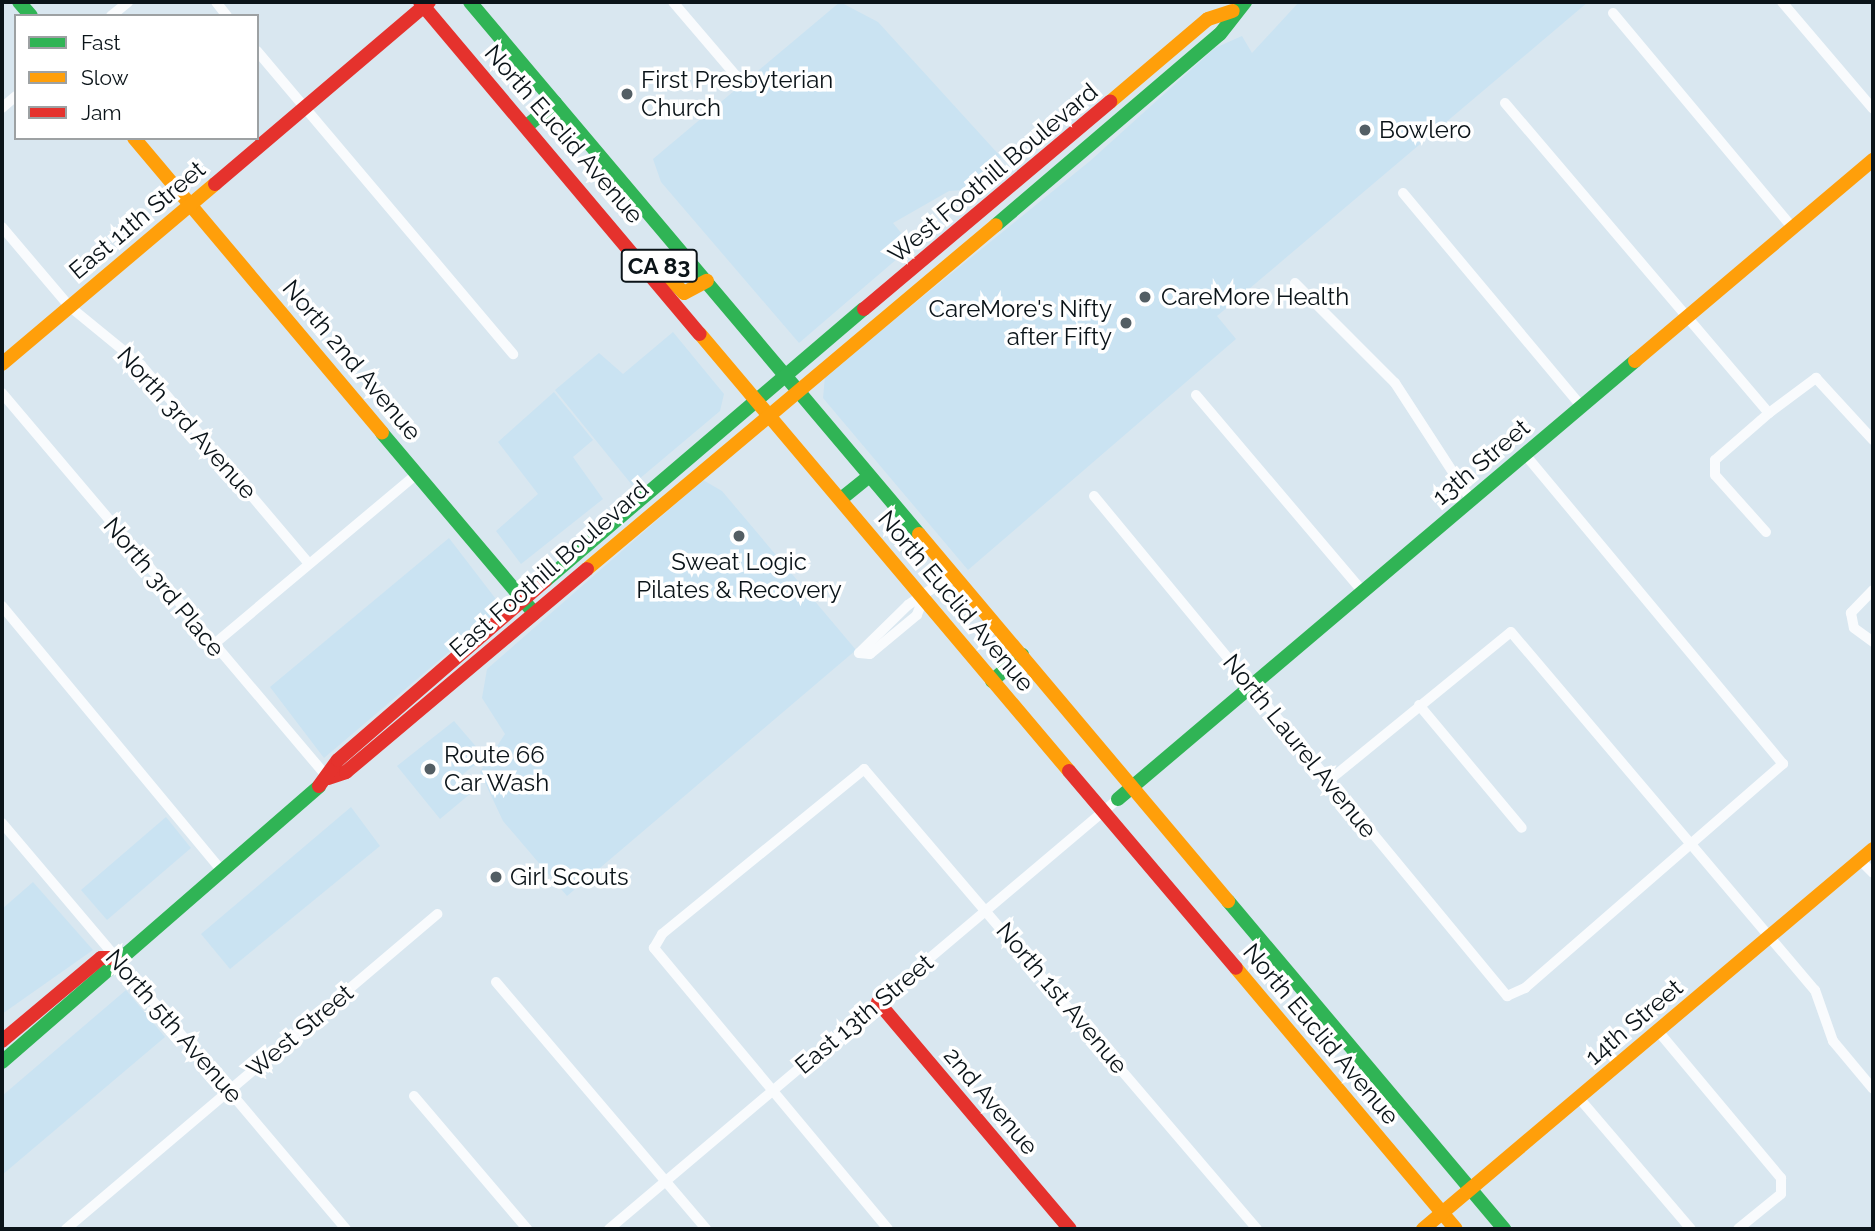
<!DOCTYPE html>
<html>
<head>
<meta charset="utf-8">
<style>
  body { margin:0 }
  #map { position:relative; width:1875px; height:1231px; overflow:hidden; background:#d9e7f0; font-family:Raleway,sans-serif }
  div>[style] { position:absolute }
  [style*='--x'] { left:calc(var(--x)*1px); top:calc(var(--y)*1px); width:calc(var(--w)*1px); rotate:calc(var(--a)*1deg) }
  .built>* { inset:0; background:#cae3f2 }
  .street>* { height:10px; margin:-5px; padding:0 5px; transform-origin:5px; border-radius:5px; background:#f9fbfd }
  .fast>* { height:14px; margin:-7px; padding:0 7px; transform-origin:7px; border-radius:7px; background:#30b455 }
  .slow>* { height:14px; margin:-7px; padding:0 7px; transform-origin:7px; border-radius:7px; background:#ff9f0a }
  .jam>* { height:14px; margin:-7px; padding:0 7px; transform-origin:7px; border-radius:7px; background:#e5322d }
  .dots>* { width:19px; height:19px; translate:-50% -50%; box-sizing:border-box; border:4px solid #fff; border-radius:50% }
  span { translate:-50% -50%; white-space:nowrap; text-align:center; line-height:1.15; -webkit-text-stroke:7px #fff; paint-order:stroke }
  .shield-label span { padding:2px 5px; background:#fff; border:2px solid; border-radius:5px; -webkit-text-stroke-width:0 }
  .shield-label { font-size:23px; color:#0b1419; font-weight:700 }
  .poi-label { font-size:24px; color:#0b1419 }
  .left { translate:0 -50%; text-align:left }
  .right { translate:-100% -50%; text-align:right }
  .street-label { font-size:24px; color:#0b1419 }
  .frame { position:absolute; inset:0; border:4px solid #0b1419; pointer-events:none }
  .legend { position:absolute; left:14px; top:14px; width:245px; height:126px; box-sizing:border-box; background:#fff; border:2px solid #9da1a3; margin:0; padding:9px 12px; list-style:none; font-size:21px; color:#0b1419 }
  .legend li { display:flex; align-items:center; gap:14px; height:35px }
  .legend b { width:35px; border:2px solid #9da1a3 }
</style>
</head>
<body>
<div id="map">
  <div class="built">
    <i style="clip-path:polygon(840px 2px,878px 22px,1001px 157px,963px 190px,949px 191px,893px 223px,912px 246px,799px 343px,661px 182px,653px 159px)"></i>
    <i style="clip-path:polygon(1299px 2px,1588px 2px,1217px 316px,1236px 339px,968px 570px,823px 398px,825px 376px,1090px 161px,1215px 48px,1242px 36px,1252px 53px)"></i>
    <i style="clip-path:polygon(673px 332px,724px 394px,720px 411px,632px 485px,555px 390px,599px 353px,623px 374px)"></i>
    <i style="clip-path:polygon(554px 392px,593px 440px,573px 457px,603px 499px,521px 564px,496px 531px,538px 494px,498px 442px)"></i>
    <i style="clip-path:polygon(703px 480px,722px 491px,856px 650px,567px 896px,503px 821px,480px 772px,505px 734px,482px 698px,487px 669px)"></i>
    <i style="clip-path:polygon(449px 538px,502px 607px,324px 758px,270px 687px)"></i>
    <i style="clip-path:polygon(454px 721px,485px 757px,458px 778px,470px 794px,440px 819px,397px 766px)"></i>
    <i style="clip-path:polygon(351px 807px,380px 846px,230px 969px,201px 934px)"></i>
    <i style="clip-path:polygon(166px 817px,191px 848px,107px 920px,81px 890px)"></i>
    <i style="clip-path:polygon(33px 882px,93px 950px,2px 1014px,2px 909px)"></i>
    <i style="clip-path:polygon(126px 990px,165px 1037px,2px 1175px,2px 1096px)"></i>
  </div>
  <div class="street">
    <i style="--x:216;--y:2;--w:18;--a:52"></i>
    <i style="--x:673;--y:2;--w:100;--a:49.5"></i>
    <i style="--x:1782;--y:2;--w:140;--a:49.6"></i>
    <i style="--x:1613;--y:13;--w:280;--a:50.1"></i>
    <i style="--x:111;--y:16;--w:22;--a:-39"></i>
    <i style="--x:257;--y:51;--w:397;--a:49.8"></i>
    <i style="--x:1505;--y:103;--w:407;--a:49.6"></i>
    <i style="--x:2;--y:108;--w:18;--a:-41"></i>
    <i style="--x:1403;--y:193;--w:279;--a:50.1"></i>
    <i style="--x:2;--y:227;--w:104;--a:49.7"></i>
    <i style="--x:69;--y:306;--w:93;--a:39.3"></i>
    <i style="--x:141;--y:365;--w:260;--a:49.8"></i>
    <i style="--x:1295;--y:283;--w:141;--a:45"></i>
    <i style="--x:1395;--y:383;--w:140;--a:57"></i>
    <i style="--x:2;--y:393;--w:504;--a:49.74"></i>
    <i style="--x:1196;--y:395;--w:258;--a:49.7"></i>
    <i style="--x:1094;--y:496;--w:649;--a:50.44"></i>
    <i style="--x:1507;--y:996;--w:20;--a:-24"></i>
    <i style="--x:1525;--y:988;--w:342;--a:-41"></i>
    <i style="--x:1783;--y:764;--w:403;--a:-129.8"></i>
    <i style="--x:1766;--y:532;--w:76;--a:-131.8"></i>
    <i style="--x:1715;--y:475;--w:15;--a:-90"></i>
    <i style="--x:1715;--y:460;--w:72;--a:-41"></i>
    <i style="--x:1769;--y:413;--w:59;--a:-36.7"></i>
    <i style="--x:1816;--y:378;--w:84;--a:47.4"></i>
    <i style="--x:1873;--y:590;--w:32;--a:134"></i>
    <i style="--x:1851;--y:613;--w:15;--a:79"></i>
    <i style="--x:1854;--y:628;--w:24;--a:36"></i>
    <i style="--x:923;--y:599;--w:17;--a:111"></i>
    <i style="--x:917;--y:615;--w:61;--a:140.3"></i>
    <i style="--x:870;--y:654;--w:11;--a:-175"></i>
    <i style="--x:859;--y:653;--w:69;--a:-44.4"></i>
    <i style="--x:908;--y:605;--w:55;--a:-34"></i>
    <i style="--x:2;--y:606;--w:342;--a:50.3"></i>
    <i style="--x:213;--y:645;--w:268;--a:-40"></i>
    <i style="--x:1419;--y:705;--w:160;--a:50.1"></i>
    <i style="--x:1327;--y:782;--w:237;--a:-39.2"></i>
    <i style="--x:1511;--y:632;--w:470;--a:49.7"></i>
    <i style="--x:1815;--y:990;--w:54;--a:70.6"></i>
    <i style="--x:1833;--y:1041;--w:62;--a:50.2"></i>
    <i style="--x:2;--y:823;--w:532;--a:49.73"></i>
    <i style="--x:1860;--y:860;--w:18;--a:45"></i>
    <i style="--x:496;--y:982;--w:324;--a:49.6"></i>
    <i style="--x:1658;--y:1031;--w:192;--a:50.1"></i>
    <i style="--x:1781;--y:1178;--w:16;--a:90"></i>
    <i style="--x:1781;--y:1194;--w:55;--a:140.9"></i>
    <i style="--x:414;--y:1096;--w:175;--a:49.6"></i>
    <i style="--x:1579;--y:1098;--w:172;--a:49.5"></i>
    <i style="--x:66;--y:1229;--w:487;--a:-40.3"></i>
    <i style="--x:609;--y:1229;--w:666;--a:-40.19"></i>
    <i style="--x:888;--y:1229;--w:366;--a:-129.8"></i>
    <i style="--x:654;--y:948;--w:16;--a:-60"></i>
    <i style="--x:662;--y:934;--w:261;--a:-39.2"></i>
    <i style="--x:864;--y:769;--w:605;--a:49.49"></i>
  </div>
  <div class="fast">
    <i style="--x:19;--y:2;--w:18;--a:49"></i>
    <i style="--x:470;--y:2;--w:696;--a:49.84"></i>
    <i style="--x:528;--y:125;--w:35;--a:-39"></i>
    <i style="--x:996;--y:225;--w:294;--a:-40.5"></i>
    <i style="--x:1220;--y:34;--w:41;--a:-52"></i>
    <i style="--x:382;--y:433;--w:236;--a:49.8"></i>
    <i style="--x:841;--y:499;--w:36;--a:-39"></i>
    <i style="--x:545;--y:581;--w:419;--a:-40.5"></i>
    <i style="--x:992;--y:681;--w:40;--a:-41"></i>
    <i style="--x:1118;--y:799;--w:678;--a:-40.27"></i>
    <i style="--x:1228;--y:901;--w:429;--a:49.9"></i>
    <i style="--x:2;--y:1062;--w:420;--a:-41"></i>
  </div>
  <div class="slow">
    <i style="--x:1110;--y:102;--w:128;--a:-40.3"></i>
    <i style="--x:1208;--y:19;--w:26;--a:-18"></i>
    <i style="--x:134;--y:138;--w:385;--a:49.9"></i>
    <i style="--x:669;--y:278;--w:21;--a:45"></i>
    <i style="--x:684;--y:293;--w:26;--a:-28"></i>
    <i style="--x:700;--y:334;--w:572;--a:49.82"></i>
    <i style="--x:1635;--y:361;--w:312;--a:-40.2"></i>
    <i style="--x:2;--y:364;--w:279;--a:-40.2"></i>
    <i style="--x:919;--y:534;--w:480;--a:49.9"></i>
    <i style="--x:587;--y:569;--w:534;--a:-40.07"></i>
    <i style="--x:1236;--y:968;--w:341;--a:49.9"></i>
    <i style="--x:1423;--y:1229;--w:589;--a:-40.18"></i>
  </div>
  <div class="jam">
    <i style="--x:420;--y:2;--w:434;--a:49.9"></i>
    <i style="--x:215;--y:184;--w:281;--a:-40.4"></i>
    <i style="--x:864;--y:309;--w:322;--a:-40.1"></i>
    <i style="--x:1069;--y:771;--w:258;--a:49.7"></i>
    <i style="--x:328;--y:778;--w:19;--a:-18"></i>
    <i style="--x:346;--y:772;--w:315;--a:-40.1"></i>
    <i style="--x:319;--y:786;--w:32;--a:-54"></i>
    <i style="--x:338;--y:760;--w:274;--a:-40.9"></i>
    <i style="--x:878;--y:1002;--w:297;--a:49.8"></i>
    <i style="--x:2;--y:1041;--w:129;--a:-40"></i>
    <i style="--x:101;--y:958;--w:14;--a:0"></i>
  </div>
  <div class="dots">
    <i style="left:627px;top:94px;background:#535e64"></i>
    <i style="left:1365px;top:130px;background:#535e64"></i>
    <i style="left:1145px;top:297px;background:#535e64"></i>
    <i style="left:1126px;top:323px;background:#535e64"></i>
    <i style="left:739px;top:536px;background:#535e64"></i>
    <i style="left:430px;top:769px;background:#535e64"></i>
    <i style="left:496px;top:877px;background:#535e64"></i>
  </div>
  <div class="shield-label">
    <span style="left:659px;top:266px">CA 83</span>
  </div>
  <div class="poi-label">
    <span class="left" style="left:641px;top:94px">First Presbyterian<br>Church</span>
    <span class="left" style="left:1379px;top:130px">Bowlero</span>
    <span class="left" style="left:1161px;top:297px">CareMore Health</span>
    <span class="right" style="left:1112px;top:323px">CareMore's Nifty<br>after Fifty</span>
    <span style="left:739px;top:576px">Sweat Logic<br>Pilates &amp; Recovery</span>
    <span class="left" style="left:444px;top:769px">Route 66<br>Car Wash</span>
    <span class="left" style="left:510px;top:877px">Girl Scouts</span>
  </div>
  <div class="street-label">
    <span style="left:564px;top:134px;rotate:49deg">North Euclid Avenue</span>
    <span style="left:993px;top:173px;rotate:-40deg">West Foothill Boulevard</span>
    <span style="left:137px;top:220px;rotate:-40deg">East 11th Street</span>
    <span style="left:352px;top:360px;rotate:50deg">North 2nd Avenue</span>
    <span style="left:187px;top:423px;rotate:48deg">North 3rd Avenue</span>
    <span style="left:1481px;top:462px;rotate:-40deg">13th Street</span>
    <span style="left:549px;top:569px;rotate:-41deg">East Foothill Boulevard</span>
    <span style="left:164px;top:587px;rotate:50deg">North 3rd Place</span>
    <span style="left:956px;top:601px;rotate:50deg">North Euclid Avenue</span>
    <span style="left:1300px;top:746px;rotate:51deg">North Laurel Avenue</span>
    <span style="left:1062px;top:998px;rotate:50deg">North 1st Avenue</span>
    <span style="left:864px;top:1014px;rotate:-40deg">East 13th Street</span>
    <span style="left:1634px;top:1022px;rotate:-40deg">14th Street</span>
    <span style="left:174px;top:1026px;rotate:49deg">North 5th Avenue</span>
    <span style="left:300px;top:1031px;rotate:-40deg">West Street</span>
    <span style="left:1321px;top:1034px;rotate:50deg">North Euclid Avenue</span>
    <span style="left:991px;top:1101px;rotate:50deg">2nd Avenue</span>
  </div>
  <div class="frame"></div>
  <ul class="legend">
  <li><b style="height:9px;background:#30b455"></b>Fast</li>
  <li><b style="height:9px;background:#ff9f0a"></b>Slow</li>
  <li><b style="height:9px;background:#e5322d"></b>Jam</li>
  </ul>
</div>
</body>
</html>
